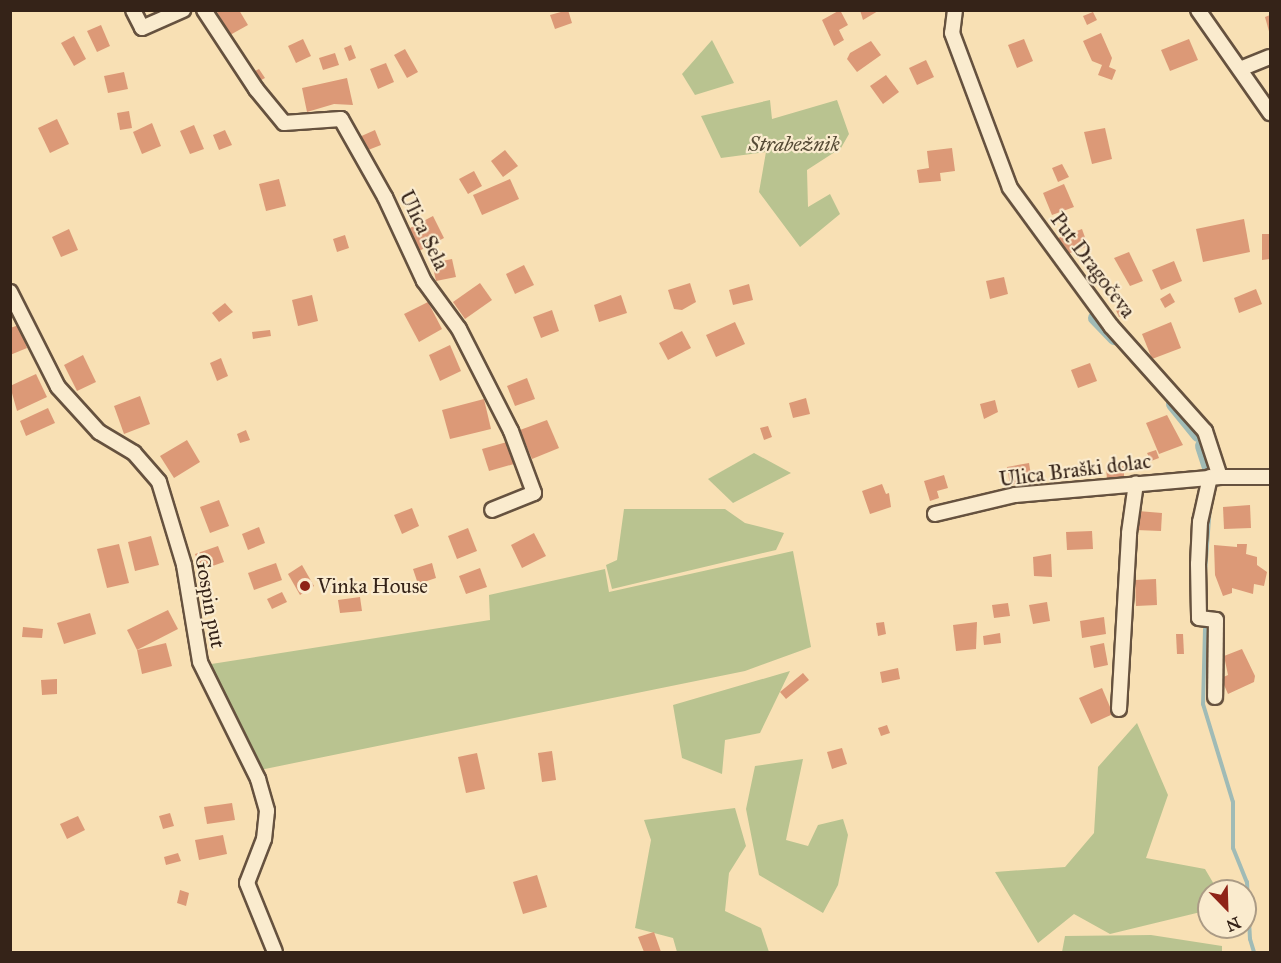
<!DOCTYPE html>
<html>
<head>
<meta charset="utf-8">
<style>
  body { margin:0 }
  #map { position:relative; width:1281px; height:963px; overflow:hidden; background:#f8e0b4; font-family:"IM FELL Great Primer",serif }
  div>[style] { position:absolute }
  [style*='--x'] { left:calc(var(--x)*1px); top:calc(var(--y)*1px); width:calc(var(--w)*1px); rotate:calc(var(--a)*1deg) }
  .green>* { inset:0; background:#b9c390 }
  .stream>* { height:4px; margin:-2px; padding:0 2px; transform-origin:2px; border-radius:2px; background:#a0bbb6 }
  .canal>* { height:14px; margin:-7px; padding:0 7px; transform-origin:7px; border-radius:7px; background:#a0bbb6 }
  .building>* { inset:0; background:#dc9977 }
  .roads { filter:drop-shadow(2px 0 #66523f) drop-shadow(-2px 0 #66523f) drop-shadow(0 2px #66523f) drop-shadow(0 -2px #66523f) }
  .minor>* { height:14px; margin:-7px; padding:0 7px; transform-origin:7px; border-radius:7px; background:#faebce }
  .dots>* { width:16px; height:16px; translate:-50% -50%; box-sizing:border-box; border:3px solid #faebce; border-radius:50% }
  span { translate:-50% -50%; white-space:nowrap; text-align:center; line-height:1.15; -webkit-text-stroke:4.5px #faebce; paint-order:stroke }
  .park-label { font-size:21px; color:#564b36; font-style:italic }
  .street-label { font-size:21px; color:#352318 }
  .poi-label { font-size:21px; color:#352318 }
  .left { translate:0 -50%; text-align:left }
  .frame { position:absolute; inset:0; border:12px solid #352318; pointer-events:none }
  .north { position:absolute; left:1197px; top:879px; width:60px; height:60px; box-sizing:border-box; background:#faebce; border:2px solid #ab9b85; border-radius:50%; rotate:157deg; font-size:16px; font-weight:700; line-height:24px; text-align:center; color:#352318 }
  .north::after { content:''; display:block; margin:auto; width:21px; height:27px; background:#8f2418; clip-path:polygon(50% 0,100% 100%,50% 72%,0 100%) }
</style>
</head>
<body>
<div id="map">
  <div class="green">
    <i style="clip-path:polygon(712px 40px,734px 83px,695px 95px,682px 74px)"></i>
    <i style="clip-path:polygon(770px 100px,772px 119px,837px 100px,849px 134px,841px 148px,807px 170px,808px 207px,830px 194px,840px 214px,800px 247px,759px 192px,766px 152px,721px 158px,701px 116px)"></i>
    <i style="clip-path:polygon(754px 453px,791px 473px,733px 503px,708px 479px)"></i>
    <i style="clip-path:polygon(624px 509px,725px 509px,745px 523px,784px 533px,776px 550px,612px 589px,606px 565px,617px 560px)"></i>
    <i style="clip-path:polygon(793px 551px,811px 647px,745px 671px,250px 772px,205px 665px,490px 620px,489px 595px,605px 569px,609px 592px)"></i>
    <i style="clip-path:polygon(790px 671px,760px 733px,725px 740px,722px 774px,682px 758px,673px 705px)"></i>
    <i style="clip-path:polygon(1137px 723px,1168px 795px,1146px 858px,1205px 869px,1218px 891px,1209px 891px,1209px 910px,1110px 934px,1074px 914px,1038px 943px,995px 872px,1065px 867px,1094px 833px,1098px 767px)"></i>
    <i style="clip-path:polygon(803px 759px,786px 840px,808px 846px,818px 825px,843px 819px,848px 835px,838px 885px,823px 913px,759px 875px,746px 809px,755px 766px)"></i>
    <i style="clip-path:polygon(735px 808px,746px 846px,729px 873px,725px 911px,761px 928px,769px 952px,677px 952px,673px 938px,635px 928px,651px 840px,644px 820px)"></i>
    <i style="clip-path:polygon(1151px 935px,1222px 946px,1222px 952px,1062px 952px,1065px 936px)"></i>
  </div>
  <div class="stream">
    <i style="--x:1205;--y:572;--w:67;--a:-85.7"></i>
    <i style="--x:1205;--y:629;--w:75;--a:91.5"></i>
    <i style="--x:1203;--y:704;--w:102;--a:73"></i>
    <i style="--x:1233;--y:802;--w:46;--a:90"></i>
    <i style="--x:1233;--y:848;--w:37;--a:68"></i>
    <i style="--x:1247;--y:882;--w:57;--a:87"></i>
    <i style="--x:1250;--y:939;--w:14;--a:73"></i>
  </div>
  <div class="canal">
    <i style="--x:1095;--y:318;--w:28;--a:46"></i>
    <i style="--x:1173;--y:404;--w:40;--a:51"></i>
    <i style="--x:1202;--y:446;--w:25;--a:72"></i>
  </div>
  <div class="building">
    <i style="clip-path:polygon(216px 10px,239px 10px,248px 25px,230px 35px)"></i>
    <i style="clip-path:polygon(568px 10px,572px 23px,555px 29px,550px 15px)"></i>
    <i style="clip-path:polygon(840px 10px,848px 25px,839px 30px,844px 40px,834px 46px,822px 20px)"></i>
    <i style="clip-path:polygon(860px 10px,878px 10px,878px 11px,863px 20px)"></i>
    <i style="clip-path:polygon(1093px 12px,1097px 20px,1087px 25px,1083px 16px)"></i>
    <i style="clip-path:polygon(1270px 15px,1270px 35px,1265px 17px)"></i>
    <i style="clip-path:polygon(101px 25px,110px 46px,97px 52px,87px 31px)"></i>
    <i style="clip-path:polygon(1101px 33px,1112px 58px,1109px 67px,1116px 70px,1112px 80px,1098px 75px,1102px 65px,1092px 61px,1083px 41px)"></i>
    <i style="clip-path:polygon(74px 36px,86px 59px,74px 66px,61px 43px)"></i>
    <i style="clip-path:polygon(303px 39px,311px 56px,296px 63px,288px 46px)"></i>
    <i style="clip-path:polygon(1024px 39px,1033px 61px,1017px 68px,1008px 45px)"></i>
    <i style="clip-path:polygon(1189px 39px,1198px 60px,1170px 71px,1161px 50px)"></i>
    <i style="clip-path:polygon(871px 41px,881px 55px,857px 72px,847px 59px,850px 53px)"></i>
    <i style="clip-path:polygon(351px 45px,356px 58px,349px 61px,344px 48px)"></i>
    <i style="clip-path:polygon(405px 49px,418px 72px,407px 78px,394px 55px)"></i>
    <i style="clip-path:polygon(335px 53px,339px 65px,323px 70px,319px 58px)"></i>
    <i style="clip-path:polygon(926px 60px,934px 77px,917px 85px,909px 68px)"></i>
    <i style="clip-path:polygon(386px 63px,394px 82px,378px 89px,370px 69px)"></i>
    <i style="clip-path:polygon(259px 69px,265px 78px,257px 82px,251px 73px)"></i>
    <i style="clip-path:polygon(124px 72px,128px 89px,108px 93px,104px 76px)"></i>
    <i style="clip-path:polygon(886px 75px,899px 92px,883px 104px,870px 86px)"></i>
    <i style="clip-path:polygon(347px 78px,353px 105px,334px 104px,307px 112px,302px 88px)"></i>
    <i style="clip-path:polygon(129px 111px,132px 128px,120px 130px,117px 113px)"></i>
    <i style="clip-path:polygon(57px 119px,69px 144px,50px 153px,38px 128px)"></i>
    <i style="clip-path:polygon(152px 123px,161px 146px,142px 154px,133px 132px)"></i>
    <i style="clip-path:polygon(194px 125px,204px 149px,190px 154px,180px 131px)"></i>
    <i style="clip-path:polygon(1105px 128px,1112px 159px,1092px 164px,1084px 132px)"></i>
    <i style="clip-path:polygon(225px 130px,232px 145px,219px 150px,213px 135px)"></i>
    <i style="clip-path:polygon(375px 130px,381px 145px,363px 152px,357px 138px)"></i>
    <i style="clip-path:polygon(952px 148px,955px 171px,940px 173px,941px 181px,919px 183px,917px 170px,929px 168px,927px 151px)"></i>
    <i style="clip-path:polygon(505px 150px,518px 166px,503px 177px,491px 161px)"></i>
    <i style="clip-path:polygon(1062px 164px,1069px 177px,1058px 182px,1052px 168px)"></i>
    <i style="clip-path:polygon(474px 171px,482px 186px,468px 194px,459px 179px)"></i>
    <i style="clip-path:polygon(279px 179px,286px 206px,266px 211px,259px 184px)"></i>
    <i style="clip-path:polygon(510px 179px,519px 199px,482px 215px,473px 195px)"></i>
    <i style="clip-path:polygon(1064px 184px,1074px 207px,1052px 215px,1043px 193px)"></i>
    <i style="clip-path:polygon(433px 216px,444px 238px,419px 251px,408px 229px)"></i>
    <i style="clip-path:polygon(1244px 219px,1250px 252px,1203px 262px,1196px 229px)"></i>
    <i style="clip-path:polygon(69px 229px,78px 250px,61px 257px,52px 237px)"></i>
    <i style="clip-path:polygon(1082px 229px,1088px 246px,1065px 255px,1058px 238px)"></i>
    <i style="clip-path:polygon(1262px 234px,1270px 234px,1270px 259px,1262px 260px)"></i>
    <i style="clip-path:polygon(345px 235px,349px 248px,337px 252px,333px 239px)"></i>
    <i style="clip-path:polygon(1129px 252px,1143px 281px,1130px 286px,1114px 258px)"></i>
    <i style="clip-path:polygon(452px 259px,456px 277px,436px 281px,432px 263px)"></i>
    <i style="clip-path:polygon(1174px 261px,1182px 281px,1161px 290px,1152px 270px)"></i>
    <i style="clip-path:polygon(524px 265px,534px 285px,515px 294px,506px 274px)"></i>
    <i style="clip-path:polygon(1004px 277px,1008px 294px,990px 299px,986px 281px)"></i>
    <i style="clip-path:polygon(480px 283px,492px 300px,465px 319px,453px 302px)"></i>
    <i style="clip-path:polygon(690px 283px,696px 302px,682px 310px,674px 309px,668px 290px)"></i>
    <i style="clip-path:polygon(749px 284px,753px 300px,733px 305px,729px 290px)"></i>
    <i style="clip-path:polygon(1256px 289px,1262px 304px,1239px 313px,1234px 298px)"></i>
    <i style="clip-path:polygon(1170px 293px,1175px 302px,1165px 308px,1160px 299px)"></i>
    <i style="clip-path:polygon(312px 295px,318px 321px,298px 326px,292px 300px)"></i>
    <i style="clip-path:polygon(621px 295px,627px 313px,599px 322px,594px 305px)"></i>
    <i style="clip-path:polygon(428px 302px,442px 329px,419px 342px,404px 314px)"></i>
    <i style="clip-path:polygon(225px 303px,233px 312px,219px 322px,212px 313px)"></i>
    <i style="clip-path:polygon(1127px 303px,1131px 312px,1119px 317px,1115px 308px)"></i>
    <i style="clip-path:polygon(552px 310px,559px 331px,541px 338px,533px 317px)"></i>
    <i style="clip-path:polygon(735px 322px,745px 344px,716px 357px,706px 335px)"></i>
    <i style="clip-path:polygon(1171px 322px,1181px 348px,1152px 359px,1142px 334px)"></i>
    <i style="clip-path:polygon(19px 325px,27px 348px,10px 355px,10px 328px)"></i>
    <i style="clip-path:polygon(270px 330px,271px 336px,253px 339px,252px 332px)"></i>
    <i style="clip-path:polygon(682px 331px,691px 348px,668px 360px,659px 343px)"></i>
    <i style="clip-path:polygon(450px 345px,461px 371px,440px 381px,429px 355px)"></i>
    <i style="clip-path:polygon(83px 355px,96px 382px,77px 391px,64px 365px)"></i>
    <i style="clip-path:polygon(221px 358px,228px 376px,217px 381px,210px 363px)"></i>
    <i style="clip-path:polygon(1090px 363px,1097px 381px,1078px 388px,1071px 370px)"></i>
    <i style="clip-path:polygon(36px 374px,47px 397px,17px 411px,10px 386px)"></i>
    <i style="clip-path:polygon(527px 378px,535px 399px,515px 406px,507px 386px)"></i>
    <i style="clip-path:polygon(140px 396px,150px 424px,124px 434px,114px 406px)"></i>
    <i style="clip-path:polygon(806px 398px,810px 414px,793px 418px,789px 403px)"></i>
    <i style="clip-path:polygon(484px 399px,491px 429px,450px 439px,442px 410px)"></i>
    <i style="clip-path:polygon(995px 400px,998px 412px,984px 419px,980px 404px)"></i>
    <i style="clip-path:polygon(48px 408px,55px 423px,26px 436px,20px 421px)"></i>
    <i style="clip-path:polygon(1167px 415px,1183px 445px,1159px 454px,1146px 423px)"></i>
    <i style="clip-path:polygon(547px 420px,559px 448px,532px 459px,520px 430px)"></i>
    <i style="clip-path:polygon(768px 426px,772px 437px,764px 440px,760px 428px)"></i>
    <i style="clip-path:polygon(246px 430px,250px 440px,240px 443px,237px 434px)"></i>
    <i style="clip-path:polygon(187px 440px,200px 462px,174px 478px,160px 456px)"></i>
    <i style="clip-path:polygon(507px 442px,514px 464px,489px 471px,482px 449px)"></i>
    <i style="clip-path:polygon(1156px 450px,1159px 458px,1151px 461px,1147px 453px)"></i>
    <i style="clip-path:polygon(1029px 463px,1032px 481px,1010px 485px,1007px 467px)"></i>
    <i style="clip-path:polygon(1124px 466px,1124px 478px,1107px 479px,1106px 467px)"></i>
    <i style="clip-path:polygon(944px 475px,948px 488px,937px 491px,939px 498px,930px 501px,924px 481px)"></i>
    <i style="clip-path:polygon(882px 484px,886px 494px,889px 493px,891px 507px,870px 514px,862px 491px)"></i>
    <i style="clip-path:polygon(219px 500px,229px 526px,210px 533px,200px 507px)"></i>
    <i style="clip-path:polygon(1250px 505px,1251px 528px,1224px 529px,1223px 507px)"></i>
    <i style="clip-path:polygon(412px 508px,419px 526px,402px 534px,394px 515px)"></i>
    <i style="clip-path:polygon(1138px 511px,1162px 513px,1161px 531px,1136px 530px)"></i>
    <i style="clip-path:polygon(259px 527px,265px 543px,248px 550px,242px 534px)"></i>
    <i style="clip-path:polygon(468px 528px,477px 551px,457px 559px,448px 536px)"></i>
    <i style="clip-path:polygon(1092px 531px,1093px 549px,1067px 550px,1066px 532px)"></i>
    <i style="clip-path:polygon(534px 533px,546px 556px,522px 568px,511px 545px)"></i>
    <i style="clip-path:polygon(151px 536px,159px 565px,135px 571px,128px 542px)"></i>
    <i style="clip-path:polygon(119px 544px,129px 583px,107px 588px,97px 549px)"></i>
    <i style="clip-path:polygon(1237px 544px,1247px 544px,1246px 554px,1257px 557px,1257px 565px,1267px 572px,1264px 586px,1254px 584px,1253px 594px,1232px 588px,1232px 593px,1223px 596px,1215px 575px,1214px 545px,1237px 547px)"></i>
    <i style="clip-path:polygon(218px 546px,224px 562px,201px 570px,195px 554px)"></i>
    <i style="clip-path:polygon(1051px 554px,1052px 577px,1034px 576px,1033px 557px)"></i>
    <i style="clip-path:polygon(276px 563px,282px 580px,254px 590px,248px 573px)"></i>
    <i style="clip-path:polygon(432px 563px,436px 578px,418px 584px,413px 569px)"></i>
    <i style="clip-path:polygon(302px 565px,314px 586px,300px 595px,288px 574px)"></i>
    <i style="clip-path:polygon(480px 568px,487px 587px,466px 594px,459px 576px)"></i>
    <i style="clip-path:polygon(1156px 579px,1157px 605px,1136px 606px,1135px 580px)"></i>
    <i style="clip-path:polygon(282px 592px,287px 602px,272px 609px,267px 599px)"></i>
    <i style="clip-path:polygon(360px 597px,362px 611px,340px 613px,338px 600px)"></i>
    <i style="clip-path:polygon(1047px 602px,1050px 621px,1033px 624px,1029px 605px)"></i>
    <i style="clip-path:polygon(1008px 603px,1010px 616px,994px 618px,992px 605px)"></i>
    <i style="clip-path:polygon(168px 610px,178px 629px,137px 650px,127px 630px)"></i>
    <i style="clip-path:polygon(90px 613px,96px 634px,64px 644px,57px 623px)"></i>
    <i style="clip-path:polygon(1104px 617px,1106px 634px,1082px 638px,1080px 621px)"></i>
    <i style="clip-path:polygon(884px 622px,886px 634px,878px 636px,876px 623px)"></i>
    <i style="clip-path:polygon(977px 622px,976px 649px,956px 651px,953px 625px)"></i>
    <i style="clip-path:polygon(23px 627px,43px 629px,42px 638px,22px 637px)"></i>
    <i style="clip-path:polygon(1000px 633px,1001px 643px,984px 645px,983px 636px)"></i>
    <i style="clip-path:polygon(1176px 634px,1183px 634px,1184px 654px,1177px 654px)"></i>
    <i style="clip-path:polygon(166px 643px,172px 666px,142px 674px,137px 650px)"></i>
    <i style="clip-path:polygon(1104px 643px,1108px 665px,1094px 668px,1090px 646px)"></i>
    <i style="clip-path:polygon(1242px 649px,1255px 676px,1254px 682px,1228px 694px,1221px 678px,1228px 675px,1224px 656px)"></i>
    <i style="clip-path:polygon(898px 668px,900px 679px,882px 683px,880px 672px)"></i>
    <i style="clip-path:polygon(803px 673px,809px 680px,786px 699px,780px 692px)"></i>
    <i style="clip-path:polygon(57px 679px,57px 694px,42px 695px,41px 680px)"></i>
    <i style="clip-path:polygon(1102px 688px,1113px 714px,1091px 724px,1079px 698px)"></i>
    <i style="clip-path:polygon(887px 725px,890px 733px,881px 736px,878px 728px)"></i>
    <i style="clip-path:polygon(842px 748px,847px 764px,832px 769px,827px 752px)"></i>
    <i style="clip-path:polygon(552px 751px,556px 780px,542px 782px,538px 753px)"></i>
    <i style="clip-path:polygon(477px 753px,485px 789px,466px 793px,458px 757px)"></i>
    <i style="clip-path:polygon(232px 803px,235px 820px,207px 824px,204px 807px)"></i>
    <i style="clip-path:polygon(170px 813px,174px 826px,163px 829px,159px 816px)"></i>
    <i style="clip-path:polygon(78px 816px,85px 830px,67px 839px,60px 824px)"></i>
    <i style="clip-path:polygon(223px 835px,227px 854px,199px 860px,195px 840px)"></i>
    <i style="clip-path:polygon(178px 853px,181px 861px,166px 865px,164px 857px)"></i>
    <i style="clip-path:polygon(537px 875px,547px 907px,523px 914px,513px 882px)"></i>
    <i style="clip-path:polygon(180px 890px,189px 893px,186px 906px,177px 903px)"></i>
    <i style="clip-path:polygon(654px 932px,661px 952px,644px 952px,638px 937px)"></i>
  </div>
  <div class="roads">
    <div class="minor">
      <i style="--x:133;--y:10;--w:20;--a:63"></i>
      <i style="--x:142;--y:28;--w:45;--a:-23.7"></i>
      <i style="--x:204;--y:10;--w:95;--a:56.6"></i>
      <i style="--x:256;--y:89;--w:44;--a:50.5"></i>
      <i style="--x:284;--y:123;--w:57;--a:-4"></i>
      <i style="--x:341;--y:119;--w:90;--a:60.6"></i>
      <i style="--x:385;--y:197;--w:93;--a:65.1"></i>
      <i style="--x:424;--y:281;--w:59;--a:53.9"></i>
      <i style="--x:459;--y:329;--w:114;--a:63"></i>
      <i style="--x:511;--y:431;--w:66;--a:69.6"></i>
      <i style="--x:534;--y:493;--w:45;--a:158"></i>
      <i style="--x:955;--y:10;--w:23;--a:97"></i>
      <i style="--x:952;--y:33;--w:165;--a:69.5"></i>
      <i style="--x:1010;--y:188;--w:171;--a:53.8"></i>
      <i style="--x:1111;--y:326;--w:141;--a:48.2"></i>
      <i style="--x:1205;--y:431;--w:48;--a:71.9"></i>
      <i style="--x:1220;--y:477;--w:50;--a:0"></i>
      <i style="--x:1198;--y:10;--w:126;--a:55"></i>
      <i style="--x:1240;--y:69;--w:32;--a:-22"></i>
      <i style="--x:10;--y:292;--w:106;--a:63.2"></i>
      <i style="--x:58;--y:387;--w:61;--a:47.7"></i>
      <i style="--x:99;--y:432;--w:41;--a:31"></i>
      <i style="--x:134;--y:453;--w:38;--a:49"></i>
      <i style="--x:159;--y:482;--w:87;--a:73.2"></i>
      <i style="--x:184;--y:565;--w:98;--a:80.6"></i>
      <i style="--x:200;--y:662;--w:131;--a:63.6"></i>
      <i style="--x:258;--y:779;--w:33;--a:74"></i>
      <i style="--x:267;--y:811;--w:28;--a:96"></i>
      <i style="--x:264;--y:839;--w:47;--a:111.1"></i>
      <i style="--x:247;--y:883;--w:74;--a:67.9"></i>
      <i style="--x:1210;--y:477;--w:46;--a:102.5"></i>
      <i style="--x:1200;--y:522;--w:42;--a:92.7"></i>
      <i style="--x:1198;--y:564;--w:54;--a:88.9"></i>
      <i style="--x:1199;--y:618;--w:17;--a:7"></i>
      <i style="--x:1216;--y:620;--w:77;--a:90.7"></i>
      <i style="--x:935;--y:514;--w:82;--a:-13.4"></i>
      <i style="--x:1015;--y:495;--w:206;--a:-5"></i>
      <i style="--x:1119;--y:709;--w:176;--a:-86.7"></i>
      <i style="--x:1129;--y:533;--w:50;--a:-82"></i>
    </div>
  </div>
  <div class="dots">
    <i style="left:305px;top:586px;background:#8f2418"></i>
  </div>
  <div class="park-label">
    <span style="left:794px;top:144px">Strabežnik</span>
  </div>
  <div class="street-label">
    <span style="left:424px;top:230px;rotate:64deg">Ulica Sela</span>
    <span style="left:1093px;top:265px;rotate:53deg">Put Dragočeva</span>
    <span style="left:1075px;top:470px;rotate:-7deg">Ulica Braški dolac</span>
    <span style="left:210px;top:601px;rotate:80deg">Gospin put</span>
  </div>
  <div class="poi-label">
    <span class="left" style="left:317px;top:586px">Vinka House</span>
  </div>
  <div class="frame"></div>
  <div class="north">N</div>
</div>
</body>
</html>
